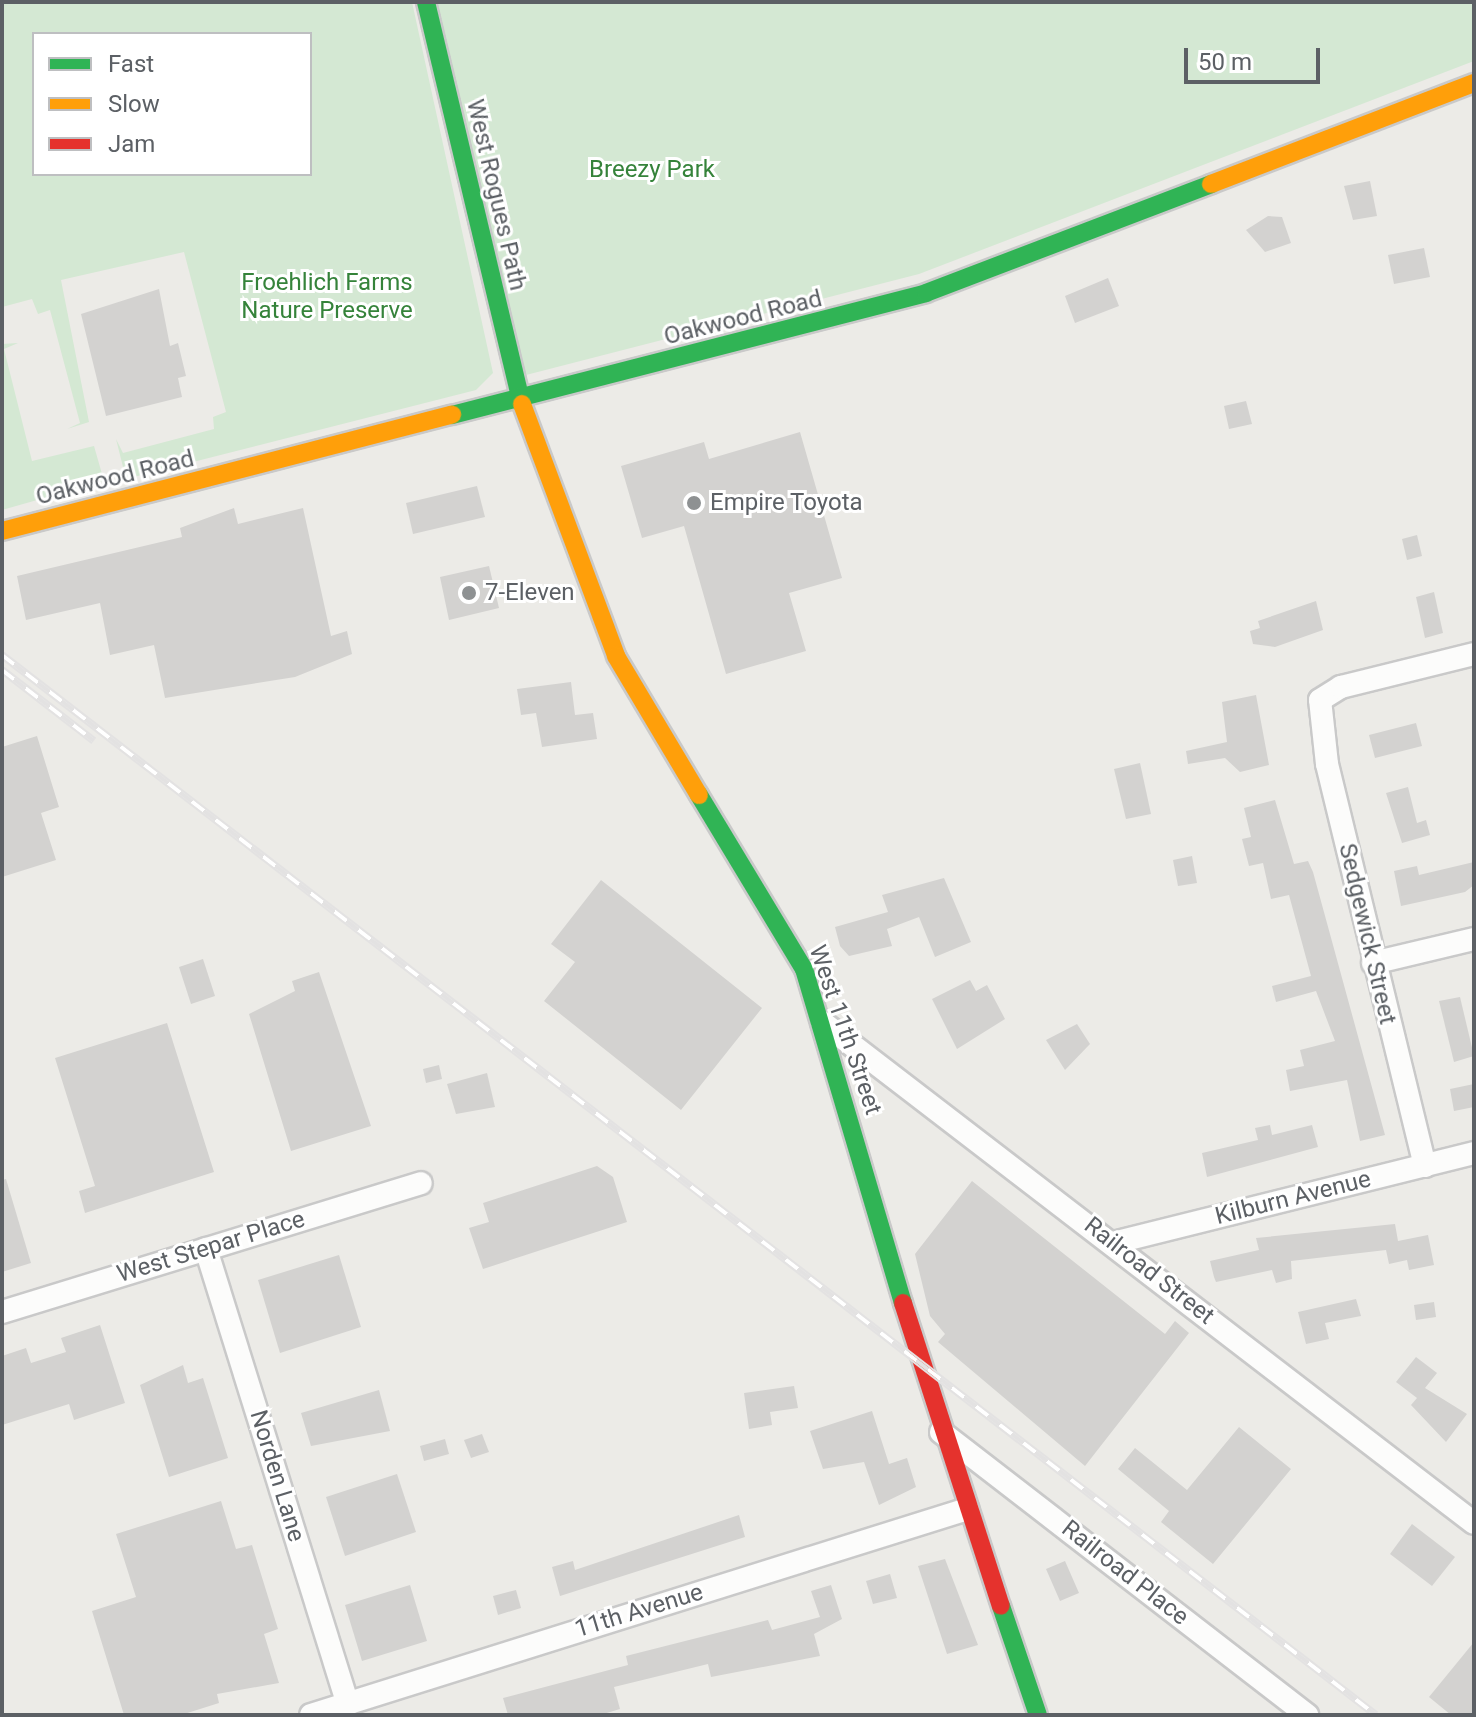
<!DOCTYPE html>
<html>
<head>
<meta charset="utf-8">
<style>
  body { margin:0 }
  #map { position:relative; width:1476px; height:1717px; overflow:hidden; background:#ecebe7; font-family:Roboto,sans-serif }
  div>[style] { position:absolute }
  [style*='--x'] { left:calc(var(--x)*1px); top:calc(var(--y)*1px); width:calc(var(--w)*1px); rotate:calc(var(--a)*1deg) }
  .green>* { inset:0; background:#d4e8d3 }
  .building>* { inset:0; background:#d3d2d0 }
  .roads { filter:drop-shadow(2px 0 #c9c9c9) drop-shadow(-2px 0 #c9c9c9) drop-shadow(0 2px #c9c9c9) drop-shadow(0 -2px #c9c9c9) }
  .street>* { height:22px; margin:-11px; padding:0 11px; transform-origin:11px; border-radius:11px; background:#fcfcfb }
  .fast>* { height:18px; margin:-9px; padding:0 9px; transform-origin:9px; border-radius:9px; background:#30b455 }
  .slow>* { height:18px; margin:-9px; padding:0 9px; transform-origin:9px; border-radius:9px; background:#ff9f0a }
  .jam>* { height:18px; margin:-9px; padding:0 9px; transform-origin:9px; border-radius:9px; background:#e5322d }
  .rail>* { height:8px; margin-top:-4px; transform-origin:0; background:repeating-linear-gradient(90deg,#fff 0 15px,#e3e2e2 0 30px); box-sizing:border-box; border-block:2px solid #e3e2e2 }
  .dots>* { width:22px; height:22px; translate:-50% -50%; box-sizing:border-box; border:4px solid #fff; border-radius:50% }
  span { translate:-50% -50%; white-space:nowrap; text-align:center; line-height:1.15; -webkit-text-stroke:6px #fff; paint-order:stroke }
  .park-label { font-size:24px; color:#35833a }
  .street-label { font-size:24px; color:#5c6065 }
  .poi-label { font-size:24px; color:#5c6065 }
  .left { translate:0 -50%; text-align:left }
  .frame { position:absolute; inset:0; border:4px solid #5c6065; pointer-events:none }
  .legend { position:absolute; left:32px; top:32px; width:280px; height:144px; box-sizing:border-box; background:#fff; border:2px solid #bebfc1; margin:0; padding:10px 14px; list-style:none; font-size:24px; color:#5c6065 }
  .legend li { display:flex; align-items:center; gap:16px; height:40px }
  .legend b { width:40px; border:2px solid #bebfc1 }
  .scale { position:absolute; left:1184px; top:48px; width:136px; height:36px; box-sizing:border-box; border:4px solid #5c6065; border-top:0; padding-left:10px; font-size:24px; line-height:28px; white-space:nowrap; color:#5c6065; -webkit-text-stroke:6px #fff; paint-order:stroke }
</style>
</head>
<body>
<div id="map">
  <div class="green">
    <i style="clip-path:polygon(evenodd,2px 2px,412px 2px,493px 373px,476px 390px,126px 479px,116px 439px,123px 453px,214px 429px,213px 417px,226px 412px,184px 252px,61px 280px,89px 422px,67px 429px,80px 423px,50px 310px,38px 314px,32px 299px,2px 307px,2px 2px,34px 34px,310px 34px,310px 174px,34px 174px,34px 34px)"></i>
    <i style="clip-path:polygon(437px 2px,1474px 2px,1474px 61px,919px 274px,526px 375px)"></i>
    <i style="clip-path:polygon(18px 343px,4px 349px,32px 461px,94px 446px,104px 481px,2px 510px,2px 344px)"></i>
  </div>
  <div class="building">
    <i style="clip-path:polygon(1370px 181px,1377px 216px,1353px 220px,1344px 186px)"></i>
    <i style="clip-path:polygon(1268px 216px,1282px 217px,1291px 243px,1265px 252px,1246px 230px)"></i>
    <i style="clip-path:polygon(1424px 248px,1430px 277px,1394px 284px,1388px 255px)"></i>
    <i style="clip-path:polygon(1108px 278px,1119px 306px,1075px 323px,1065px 296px)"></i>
    <i style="clip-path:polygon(159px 289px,170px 346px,178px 343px,186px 376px,178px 378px,182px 397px,106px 416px,81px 314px)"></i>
    <i style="clip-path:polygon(1246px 401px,1252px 424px,1229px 429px,1224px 406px)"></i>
    <i style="clip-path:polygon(800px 432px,842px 578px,789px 593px,806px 651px,726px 674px,684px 526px,642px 538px,621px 466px,704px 442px,709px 459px)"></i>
    <i style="clip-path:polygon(477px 486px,485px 517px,413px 534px,406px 503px)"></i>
    <i style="clip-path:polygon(234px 508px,238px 524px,303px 508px,331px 636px,347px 631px,352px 654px,295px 677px,165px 698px,154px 645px,110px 655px,100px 603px,26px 620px,17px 576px,182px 537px,180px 528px)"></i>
    <i style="clip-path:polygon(1417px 535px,1422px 556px,1407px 560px,1402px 539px)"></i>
    <i style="clip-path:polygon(489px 566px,499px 608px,449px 620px,440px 577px)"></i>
    <i style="clip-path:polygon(1434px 592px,1443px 633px,1425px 638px,1416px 597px)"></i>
    <i style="clip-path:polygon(1316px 601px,1323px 630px,1275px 647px,1253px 644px,1250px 631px,1260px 628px,1258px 621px)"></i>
    <i style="clip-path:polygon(571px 682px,575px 715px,593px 713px,597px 739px,542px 747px,536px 713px,521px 715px,517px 689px)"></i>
    <i style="clip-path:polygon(1256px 695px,1269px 765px,1240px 772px,1225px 758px,1188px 764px,1186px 751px,1227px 742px,1222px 702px)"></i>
    <i style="clip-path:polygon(1416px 723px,1422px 746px,1375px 758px,1369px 735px)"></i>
    <i style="clip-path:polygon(37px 736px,59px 807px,41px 813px,56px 860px,2px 877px,2px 747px)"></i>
    <i style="clip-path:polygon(1140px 763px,1151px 814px,1126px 819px,1114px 769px)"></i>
    <i style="clip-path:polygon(1408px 787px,1417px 823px,1426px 820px,1430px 835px,1402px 843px,1386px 793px)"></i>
    <i style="clip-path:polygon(1275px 800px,1294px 864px,1308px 861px,1313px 872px,1385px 1135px,1360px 1141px,1347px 1080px,1290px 1091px,1286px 1070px,1304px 1066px,1300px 1050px,1335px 1041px,1316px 991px,1276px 1002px,1272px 986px,1311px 976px,1289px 895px,1271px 899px,1263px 863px,1249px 866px,1242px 839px,1251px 837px,1244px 808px)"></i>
    <i style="clip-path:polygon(1192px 856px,1197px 883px,1178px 886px,1173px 860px)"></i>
    <i style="clip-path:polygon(1474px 862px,1474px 885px,1465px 892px,1401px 906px,1394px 871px,1417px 866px,1419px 875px)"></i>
    <i style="clip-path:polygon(944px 878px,971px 942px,935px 957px,919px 917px,887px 929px,892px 946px,849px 956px,840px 946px,835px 927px,888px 912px,882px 895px)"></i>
    <i style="clip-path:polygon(601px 880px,762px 1008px,681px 1110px,544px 1001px,575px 962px,551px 944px)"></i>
    <i style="clip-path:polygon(203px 959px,215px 996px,191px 1004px,179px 967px)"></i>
    <i style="clip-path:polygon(319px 972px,371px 1126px,291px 1151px,249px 1014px,295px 991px,292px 981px)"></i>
    <i style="clip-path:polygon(970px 980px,976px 991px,987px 985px,1005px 1019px,957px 1049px,932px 999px)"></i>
    <i style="clip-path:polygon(1460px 997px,1474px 1056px,1454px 1062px,1439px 1001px)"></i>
    <i style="clip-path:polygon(167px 1023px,214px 1172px,85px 1213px,79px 1191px,95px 1186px,55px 1058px)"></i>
    <i style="clip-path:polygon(1077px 1024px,1090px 1044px,1065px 1070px,1046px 1040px)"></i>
    <i style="clip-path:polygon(439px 1065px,442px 1079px,426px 1083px,423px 1069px)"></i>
    <i style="clip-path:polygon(487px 1073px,495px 1107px,456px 1114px,447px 1084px)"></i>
    <i style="clip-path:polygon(1474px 1084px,1474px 1107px,1454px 1111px,1450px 1089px)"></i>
    <i style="clip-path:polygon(1270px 1125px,1272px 1135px,1312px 1125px,1318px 1147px,1207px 1177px,1202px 1153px,1258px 1140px,1255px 1128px)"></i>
    <i style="clip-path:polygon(597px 1166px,613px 1177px,627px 1222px,483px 1269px,469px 1228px,489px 1222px,483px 1203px)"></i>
    <i style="clip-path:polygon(6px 1179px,31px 1263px,2px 1272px,2px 1180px)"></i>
    <i style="clip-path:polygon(972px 1181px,1165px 1334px,1175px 1321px,1189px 1333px,1085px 1466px,938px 1342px,945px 1334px,930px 1316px,915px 1254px)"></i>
    <i style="clip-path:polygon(1395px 1224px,1398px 1241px,1428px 1235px,1434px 1265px,1409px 1270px,1407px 1260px,1389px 1264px,1386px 1250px,1291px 1261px,1292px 1279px,1276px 1283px,1272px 1270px,1216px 1282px,1214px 1277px,1210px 1261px,1259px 1250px,1256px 1238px)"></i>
    <i style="clip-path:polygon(339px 1255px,361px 1327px,280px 1353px,258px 1280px)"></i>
    <i style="clip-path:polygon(1356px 1299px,1361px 1316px,1325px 1323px,1329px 1339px,1306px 1344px,1298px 1312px)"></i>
    <i style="clip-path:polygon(1434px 1302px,1436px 1317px,1416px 1320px,1414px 1305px)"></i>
    <i style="clip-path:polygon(100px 1325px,125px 1403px,74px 1420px,69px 1404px,2px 1425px,2px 1356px,26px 1348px,31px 1363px,66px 1352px,61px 1338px)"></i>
    <i style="clip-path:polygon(1416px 1357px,1437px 1373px,1425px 1388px,1467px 1414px,1446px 1442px,1411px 1405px,1417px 1398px,1396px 1382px)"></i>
    <i style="clip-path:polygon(183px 1365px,188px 1383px,203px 1378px,228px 1458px,169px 1477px,140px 1385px)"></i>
    <i style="clip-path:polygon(794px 1386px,798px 1408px,770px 1412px,772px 1425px,749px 1429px,744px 1393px)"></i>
    <i style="clip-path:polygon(379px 1390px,390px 1431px,311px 1446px,301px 1413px)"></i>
    <i style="clip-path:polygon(872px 1411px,889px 1464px,907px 1458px,916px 1487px,879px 1505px,864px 1462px,823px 1469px,810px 1431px)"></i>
    <i style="clip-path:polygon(1239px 1427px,1291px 1469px,1213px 1564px,1161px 1522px,1169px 1511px,1118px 1469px,1135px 1448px,1187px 1490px)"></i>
    <i style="clip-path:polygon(482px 1434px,489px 1452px,471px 1458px,464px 1440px)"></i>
    <i style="clip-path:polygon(445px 1439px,449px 1454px,424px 1461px,420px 1446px)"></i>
    <i style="clip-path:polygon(397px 1474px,416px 1532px,345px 1556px,326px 1497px)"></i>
    <i style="clip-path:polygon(221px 1501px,236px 1549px,252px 1545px,278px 1629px,264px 1634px,279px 1683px,217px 1694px,219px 1703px,181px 1715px,124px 1715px,92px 1611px,136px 1597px,116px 1534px)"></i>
    <i style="clip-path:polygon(739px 1515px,745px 1537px,560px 1596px,552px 1567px,573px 1561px,575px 1570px)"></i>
    <i style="clip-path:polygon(1412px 1524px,1455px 1557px,1432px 1586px,1390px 1554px)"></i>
    <i style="clip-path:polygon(945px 1559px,978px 1645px,947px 1654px,918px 1566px)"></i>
    <i style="clip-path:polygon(1065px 1561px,1079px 1593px,1060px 1601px,1046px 1569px)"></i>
    <i style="clip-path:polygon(890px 1574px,897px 1598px,873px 1604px,866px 1581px)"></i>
    <i style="clip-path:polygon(410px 1585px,427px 1641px,362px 1661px,345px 1605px)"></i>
    <i style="clip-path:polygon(831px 1585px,842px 1619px,814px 1634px,820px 1656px,711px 1677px,708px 1664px,614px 1687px,620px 1709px,600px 1715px,508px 1715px,503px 1698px,628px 1665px,626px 1656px,768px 1620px,772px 1630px,820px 1617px,811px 1591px)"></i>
    <i style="clip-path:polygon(516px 1590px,521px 1608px,498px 1615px,493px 1596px)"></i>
    <i style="clip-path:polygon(1474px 1642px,1474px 1715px,1451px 1715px,1429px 1697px)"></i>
  </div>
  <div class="roads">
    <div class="street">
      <i style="--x:1373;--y:963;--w:104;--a:-13.4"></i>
      <i style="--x:822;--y:1022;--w:822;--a:37.54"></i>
      <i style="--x:1425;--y:1166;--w:414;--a:-103.7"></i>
      <i style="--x:1327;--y:764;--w:64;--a:-96.2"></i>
      <i style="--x:1320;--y:700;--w:25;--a:-32"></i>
      <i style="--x:1341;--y:687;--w:137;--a:-13.9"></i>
      <i style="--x:1113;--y:1243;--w:372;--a:-14"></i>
      <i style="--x:206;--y:1249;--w:477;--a:72.7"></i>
      <i style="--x:2;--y:1312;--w:438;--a:-17.1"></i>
      <i style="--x:941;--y:1432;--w:463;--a:37.7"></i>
      <i style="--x:311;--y:1715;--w:688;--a:-17.43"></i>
    </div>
    <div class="fast">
      <i style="--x:426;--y:2;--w:413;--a:76.6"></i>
      <i style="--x:452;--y:415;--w:489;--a:-14.4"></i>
      <i style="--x:926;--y:293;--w:305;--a:-20.9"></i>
      <i style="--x:699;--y:795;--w:203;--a:58.9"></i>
      <i style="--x:804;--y:969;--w:348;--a:73.5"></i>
      <i style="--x:1001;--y:1606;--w:115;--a:71.3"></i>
    </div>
    <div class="slow">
      <i style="--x:1211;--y:184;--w:282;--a:-21"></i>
      <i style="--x:522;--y:404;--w:269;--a:69.5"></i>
      <i style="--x:616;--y:656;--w:162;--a:59.2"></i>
      <i style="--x:2;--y:531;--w:465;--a:-14.5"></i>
    </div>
    <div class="jam">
      <i style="--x:903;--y:1303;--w:318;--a:72.1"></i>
    </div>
  </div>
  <div class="rail">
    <i style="--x:2;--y:655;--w:1735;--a:37.65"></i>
    <i style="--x:2;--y:670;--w:116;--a:37.7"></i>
  </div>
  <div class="dots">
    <i style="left:694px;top:503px;background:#8e9192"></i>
    <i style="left:469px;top:593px;background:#8e9192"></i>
  </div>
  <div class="park-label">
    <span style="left:652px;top:170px">Breezy Park</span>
    <span style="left:327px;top:297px">Froehlich Farms<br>Nature Preserve</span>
  </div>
  <div class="street-label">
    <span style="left:496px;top:195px;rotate:77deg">West Rogues Path</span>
    <span style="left:743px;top:318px;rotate:-14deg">Oakwood Road</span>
    <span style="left:115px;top:478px;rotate:-14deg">Oakwood Road</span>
    <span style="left:1367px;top:934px;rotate:77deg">Sedgewick Street</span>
    <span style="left:845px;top:1030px;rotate:71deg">West 11th Street</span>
    <span style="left:1293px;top:1198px;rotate:-14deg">Kilburn Avenue</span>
    <span style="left:211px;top:1247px;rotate:-17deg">West Stepar Place</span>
    <span style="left:1149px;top:1271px;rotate:38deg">Railroad Street</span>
    <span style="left:277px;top:1476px;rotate:73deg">Norden Lane</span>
    <span style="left:1125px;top:1573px;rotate:38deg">Railroad Place</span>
    <span style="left:639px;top:1611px;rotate:-17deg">11th Avenue</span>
  </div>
  <div class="poi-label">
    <span class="left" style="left:710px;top:503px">Empire Toyota</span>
    <span class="left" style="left:485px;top:593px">7-Eleven</span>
  </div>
  <div class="frame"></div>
  <ul class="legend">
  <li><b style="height:10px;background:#30b455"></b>Fast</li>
  <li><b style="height:10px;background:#ff9f0a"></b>Slow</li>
  <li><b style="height:10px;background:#e5322d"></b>Jam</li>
  </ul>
  <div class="scale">50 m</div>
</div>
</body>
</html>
